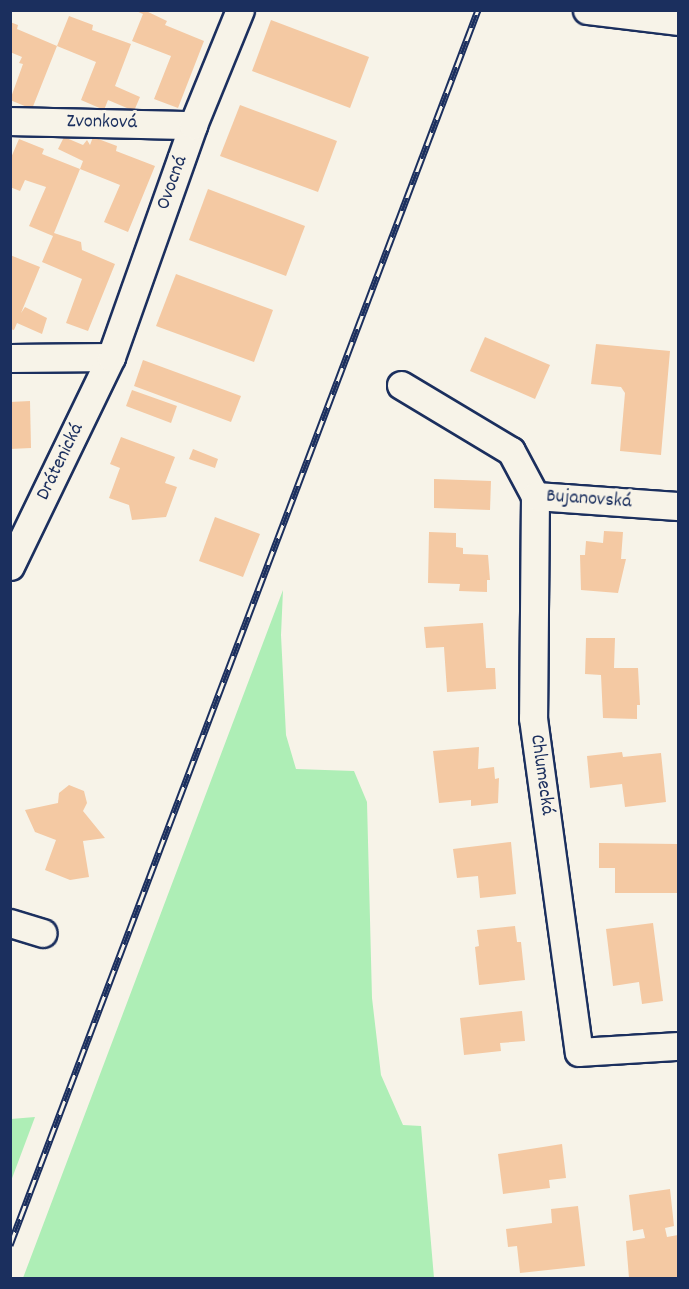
<!DOCTYPE html>
<html>
<head>
<meta charset="utf-8">
<style>
  body { margin:0 }
  #map { position:relative; width:689px; height:1289px; overflow:hidden; background:#f7f3e8; font-family:Dekko,sans-serif }
  div>[style] { position:absolute }
  [style*='--x'] { left:calc(var(--x)*1px); top:calc(var(--y)*1px); width:calc(var(--w)*1px); rotate:calc(var(--a)*1deg) }
  .green>* { inset:0; background:#aeeeb6 }
  .building>* { inset:0; background:#f4c9a3 }
  .roads { filter:drop-shadow(2px 0 #1b2f5e) drop-shadow(-2px 0 #1b2f5e) drop-shadow(0 2px #1b2f5e) drop-shadow(0 -2px #1b2f5e) }
  .minor>* { height:27px; margin:-13.5px; padding:0 13.5px; transform-origin:13.5px; border-radius:13.5px; background:#f7f3e8 }
  .rail>* { height:7px; margin-top:-3.5px; transform-origin:0; background:repeating-linear-gradient(90deg,#f7f3e8 0 14px,#1b2f5e 0 28px); box-sizing:border-box; border-block:2px solid #1b2f5e }
  span { translate:-50% -50%; white-space:nowrap; text-align:center; line-height:1.15; -webkit-text-stroke:6px #f7f3e8; paint-order:stroke }
  .street-label { font-size:20px; color:#1b2f5e }
  .frame { position:absolute; inset:0; border:12px solid #1b2f5e; pointer-events:none }
</style>
</head>
<body>
<div id="map">
  <div class="green">
    <i style="clip-path:polygon(283px 590px,281px 635px,286px 735px,296px 769px,354px 771px,367px 802px,372px 998px,381px 1075px,403px 1125px,421px 1126px,434px 1278px,23px 1278px)"></i>
    <i style="clip-path:polygon(35px 1117px,11px 1181px,11px 1119px)"></i>
  </div>
  <div class="building">
    <i style="clip-path:polygon(134px 10px,144px 10px,167px 21px,165px 25px,204px 41px,178px 108px,154px 99px,171px 56px,132px 41px,143px 14px)"></i>
    <i style="clip-path:polygon(69px 16px,93px 25px,92px 30px,131px 44px,115px 86px,140px 97px,134px 111px,108px 100px,104px 110px,81px 100px,96px 62px,57px 46px)"></i>
    <i style="clip-path:polygon(271px 20px,369px 57px,350px 108px,252px 71px)"></i>
    <i style="clip-path:polygon(10px 22px,18px 25px,17px 29px,57px 46px,32px 109px,10px 100px,23px 64px,19px 63px,22px 57px,10px 52px)"></i>
    <i style="clip-path:polygon(240px 105px,337px 141px,318px 192px,220px 156px)"></i>
    <i style="clip-path:polygon(64px 137px,83px 145px,87px 140px,90px 145px,93px 137px,117px 146px,116px 151px,155px 166px,128px 232px,104px 222px,120px 185px,80px 169px,83px 161px,58px 149px)"></i>
    <i style="clip-path:polygon(19px 139px,44px 149px,42px 154px,80px 169px,54px 233px,81px 242px,82px 250px,115px 264px,88px 331px,66px 323px,82px 279px,42px 262px,53px 236px,29px 226px,46px 187px,25px 180px,20px 191px,10px 187px,10px 160px)"></i>
    <i style="clip-path:polygon(208px 189px,305px 226px,286px 276px,189px 240px)"></i>
    <i style="clip-path:polygon(10px 255px,40px 267px,21px 313px,25px 307px,47px 318px,42px 334px,17px 323px,14px 330px,10px 329px)"></i>
    <i style="clip-path:polygon(176px 274px,273px 310px,254px 362px,156px 326px)"></i>
    <i style="clip-path:polygon(485px 337px,550px 365px,535px 399px,470px 371px)"></i>
    <i style="clip-path:polygon(596px 344px,670px 351px,661px 455px,620px 451px,625px 393px,621px 387px,591px 384px)"></i>
    <i style="clip-path:polygon(143px 360px,241px 396px,231px 422px,134px 386px)"></i>
    <i style="clip-path:polygon(132px 390px,177px 406px,171px 423px,126px 406px)"></i>
    <i style="clip-path:polygon(30px 401px,31px 448px,10px 449px,10px 402px)"></i>
    <i style="clip-path:polygon(121px 437px,175px 457px,165px 483px,177px 487px,166px 517px,132px 520px,129px 505px,109px 498px,120px 468px,110px 464px)"></i>
    <i style="clip-path:polygon(193px 449px,218px 459px,215px 468px,189px 459px)"></i>
    <i style="clip-path:polygon(434px 479px,491px 481px,490px 510px,434px 508px)"></i>
    <i style="clip-path:polygon(215px 517px,260px 534px,243px 577px,199px 561px)"></i>
    <i style="clip-path:polygon(604px 531px,623px 532px,621px 559px,626px 559px,618px 593px,581px 590px,580px 555px,585px 555px,586px 541px,603px 543px)"></i>
    <i style="clip-path:polygon(429px 532px,456px 533px,456px 547px,463px 548px,463px 554px,488px 555px,490px 580px,487px 580px,487px 592px,459px 591px,460px 584px,428px 583px)"></i>
    <i style="clip-path:polygon(483px 623px,486px 668px,495px 668px,496px 689px,447px 692px,444px 647px,426px 648px,424px 627px)"></i>
    <i style="clip-path:polygon(586px 638px,615px 638px,614px 668px,638px 668px,640px 705px,637px 705px,637px 719px,603px 718px,601px 675px,585px 674px)"></i>
    <i style="clip-path:polygon(479px 747px,478px 769px,494px 767px,495px 779px,499px 778px,498px 803px,471px 806px,471px 800px,439px 803px,433px 751px)"></i>
    <i style="clip-path:polygon(622px 752px,623px 757px,661px 753px,666px 802px,625px 807px,622px 784px,590px 788px,587px 756px)"></i>
    <i style="clip-path:polygon(69px 785px,84px 791px,87px 803px,83px 811px,105px 838px,83px 841px,89px 877px,70px 880px,45px 870px,56px 840px,35px 832px,25px 810px,58px 803px,59px 793px)"></i>
    <i style="clip-path:polygon(511px 842px,516px 894px,480px 898px,478px 876px,457px 878px,453px 849px)"></i>
    <i style="clip-path:polygon(599px 843px,678px 844px,678px 893px,615px 893px,615px 868px,599px 868px)"></i>
    <i style="clip-path:polygon(653px 923px,663px 1001px,642px 1004px,639px 982px,613px 986px,606px 929px)"></i>
    <i style="clip-path:polygon(515px 926px,517px 942px,521px 942px,525px 980px,479px 985px,475px 947px,479px 946px,477px 930px)"></i>
    <i style="clip-path:polygon(522px 1011px,525px 1041px,500px 1043px,501px 1051px,464px 1055px,460px 1018px)"></i>
    <i style="clip-path:polygon(562px 1144px,566px 1178px,549px 1180px,550px 1188px,503px 1194px,498px 1154px)"></i>
    <i style="clip-path:polygon(670px 1189px,674px 1226px,665px 1228px,667px 1237px,678px 1235px,678px 1278px,629px 1278px,626px 1241px,645px 1238px,643px 1229px,633px 1231px,629px 1195px)"></i>
    <i style="clip-path:polygon(578px 1206px,585px 1266px,520px 1273px,517px 1246px,508px 1247px,506px 1229px,552px 1223px,551px 1209px)"></i>
  </div>
  <div class="roads">
    <div class="minor">
      <i style="--x:587;--y:10;--w:92;--a:6.9"></i>
      <i style="--x:10;--y:121;--w:183;--a:1.3"></i>
      <i style="--x:10;--y:358;--w:101;--a:-0.6"></i>
      <i style="--x:401;--y:385;--w:128;--a:31"></i>
      <i style="--x:511;--y:451;--w:51;--a:61.9"></i>
      <i style="--x:535;--y:496;--w:222;--a:90.5"></i>
      <i style="--x:533;--y:718;--w:337;--a:82.2"></i>
      <i style="--x:579;--y:1052;--w:99;--a:-3.5"></i>
      <i style="--x:535;--y:496;--w:143;--a:4"></i>
      <i style="--x:10;--y:566;--w:232;--a:-64.2"></i>
      <i style="--x:111;--y:357;--w:246;--a:-70.5"></i>
      <i style="--x:193;--y:125;--w:124;--a:-67.8"></i>
      <i style="--x:10;--y:923;--w:34;--a:17"></i>
    </div>
  </div>
  <div class="rail">
    <i style="--x:10;--y:1245;--w:1321;--a:-69.25"></i>
  </div>
  <div class="street-label">
    <span style="left:102px;top:123px;rotate:1deg">Zvonková</span>
    <span style="left:173px;top:183px;rotate:-70deg">Ovocná</span>
    <span style="left:61px;top:462px;rotate:-64deg">Drátenická</span>
    <span style="left:589px;top:500px;rotate:4deg">Bujanovská</span>
    <span style="left:541px;top:775px;rotate:82deg">Chlumecká</span>
  </div>
  <div class="frame"></div>
</div>
</body>
</html>
